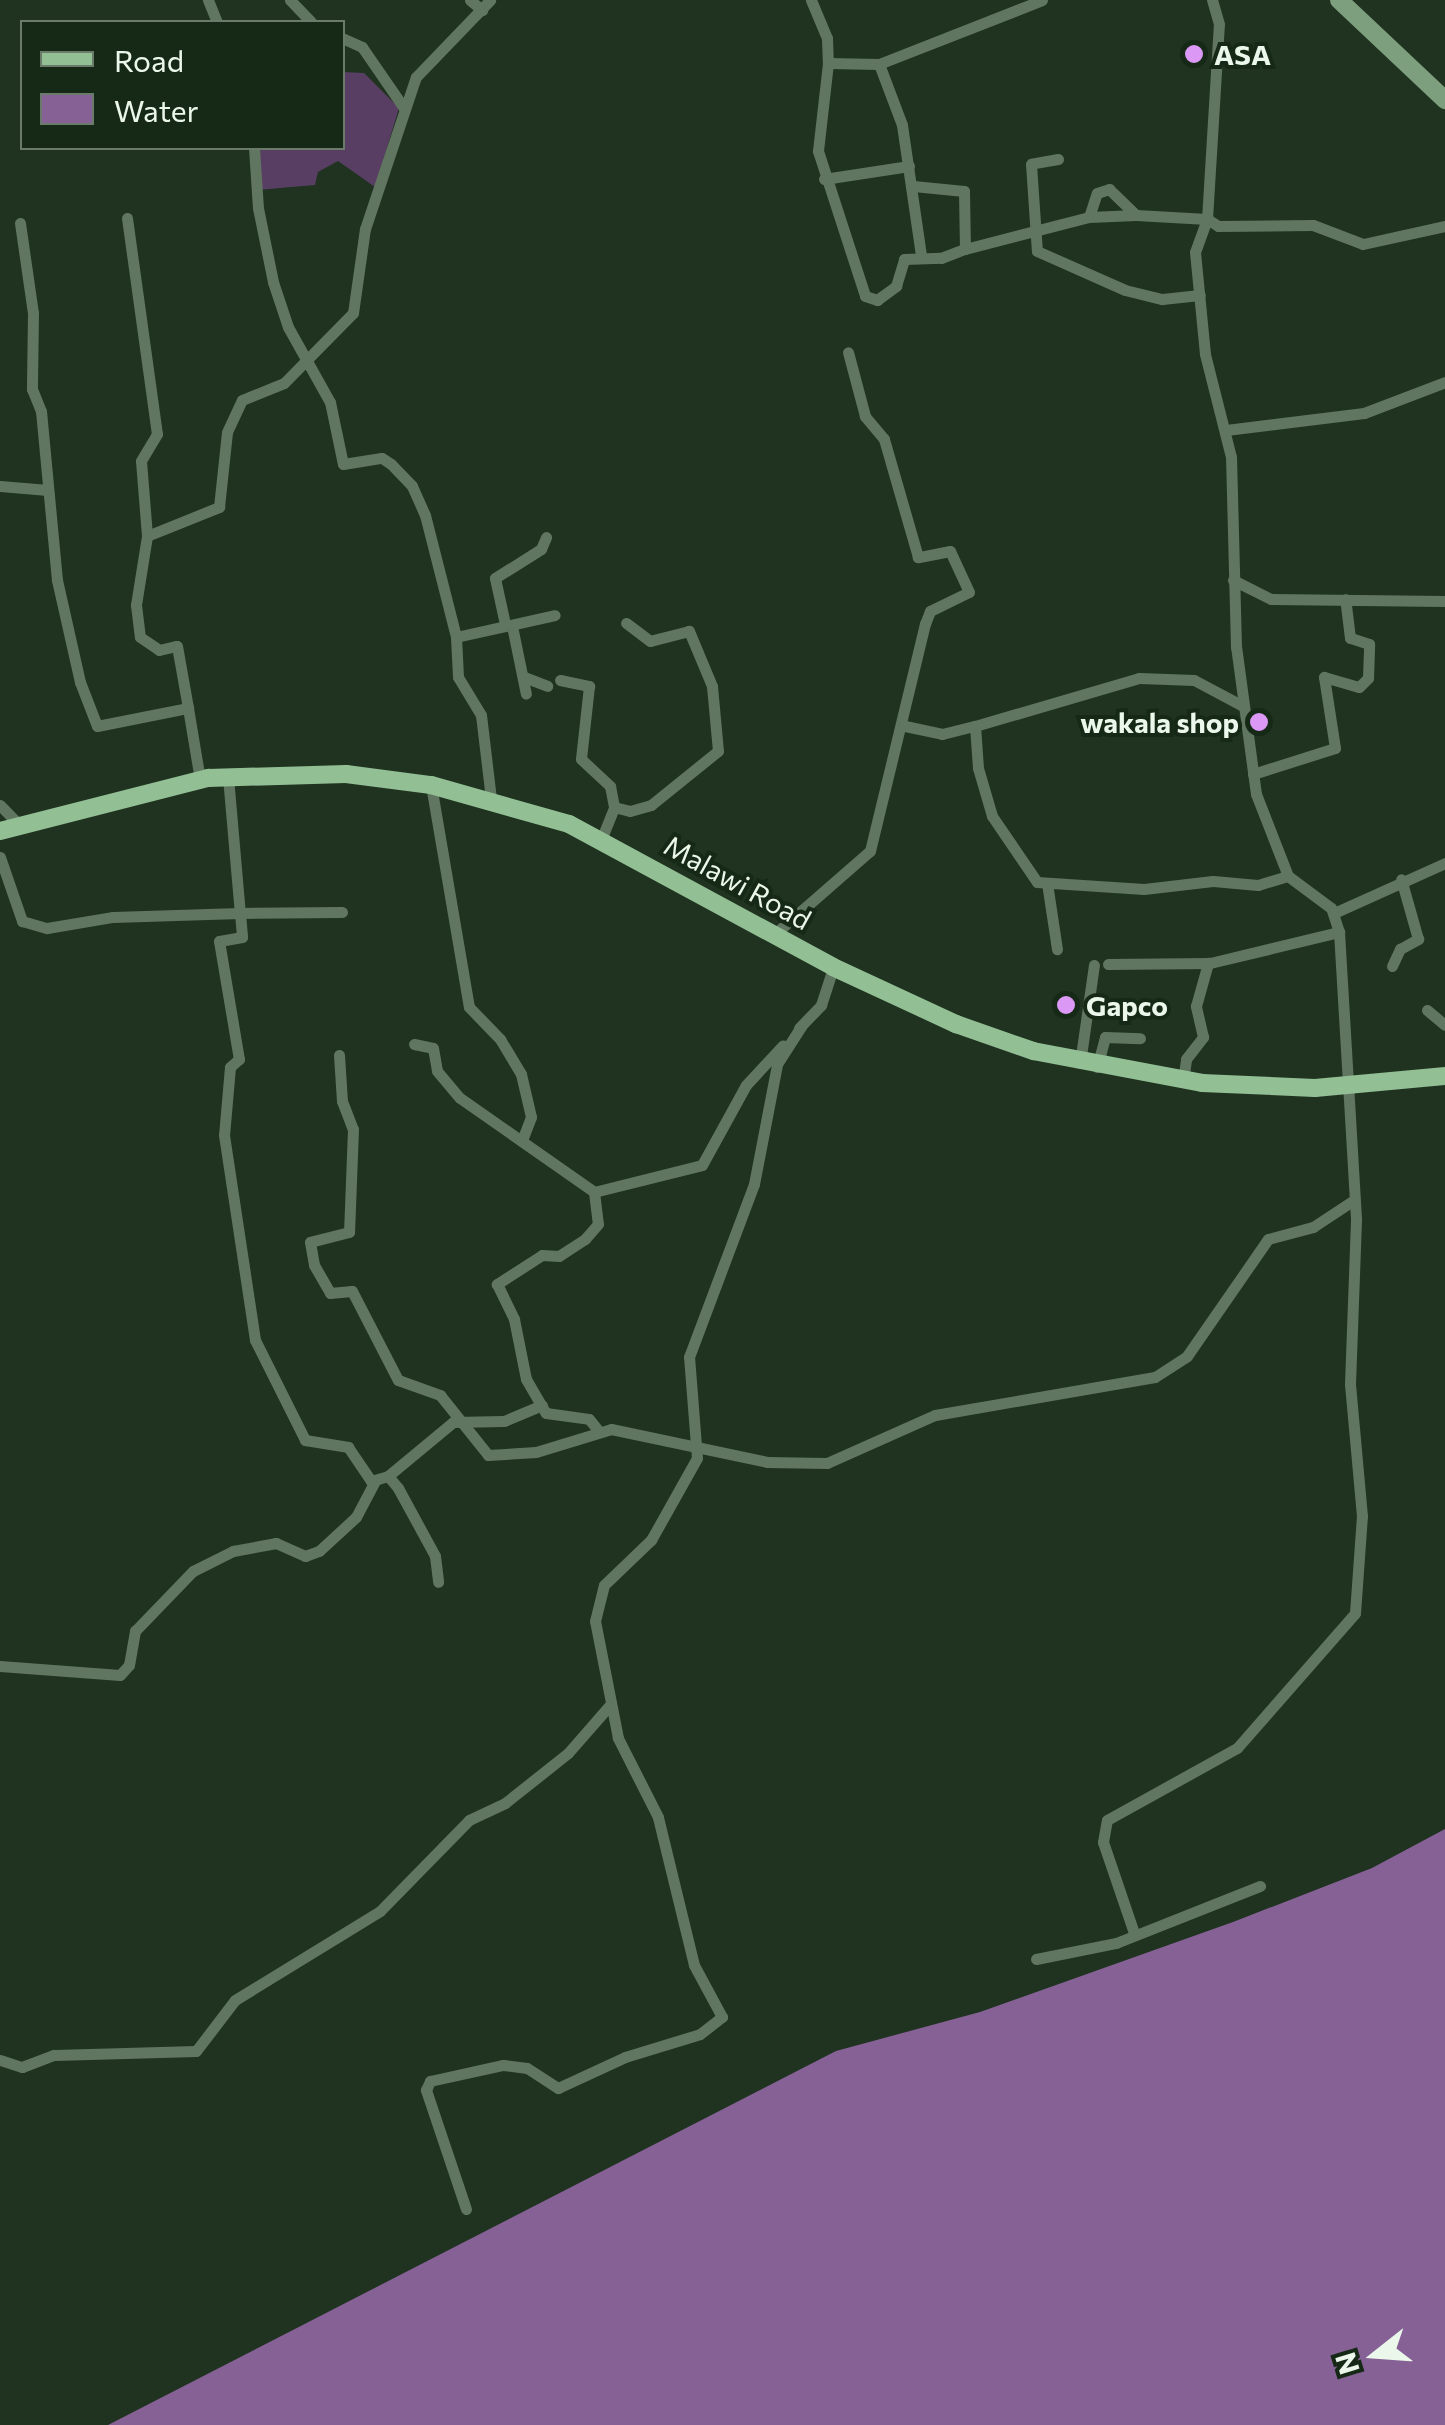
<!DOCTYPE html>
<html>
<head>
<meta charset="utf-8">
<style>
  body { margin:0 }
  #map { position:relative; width:1445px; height:2425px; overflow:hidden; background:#1f3320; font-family:Commissioner,sans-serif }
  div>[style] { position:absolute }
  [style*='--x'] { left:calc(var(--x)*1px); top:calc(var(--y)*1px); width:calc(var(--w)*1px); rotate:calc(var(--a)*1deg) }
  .green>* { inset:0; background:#593e64 }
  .water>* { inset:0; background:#866195 }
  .street>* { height:11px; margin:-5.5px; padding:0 5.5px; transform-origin:5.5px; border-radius:5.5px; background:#617661 }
  .secondary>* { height:18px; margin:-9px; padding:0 9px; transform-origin:9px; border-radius:9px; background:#7d9f7e }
  .primary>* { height:18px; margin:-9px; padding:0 9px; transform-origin:9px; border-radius:9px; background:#93bf94 }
  .dots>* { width:28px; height:28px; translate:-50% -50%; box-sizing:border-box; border:5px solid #152916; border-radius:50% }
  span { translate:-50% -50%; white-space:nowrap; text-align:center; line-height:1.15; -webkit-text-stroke:8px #152916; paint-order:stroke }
  .poi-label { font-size:28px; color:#ebf7eb; font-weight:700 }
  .left { translate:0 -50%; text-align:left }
  .right { translate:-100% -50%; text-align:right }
  .street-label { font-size:28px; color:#ebf7eb }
  .legend { position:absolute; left:20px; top:20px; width:325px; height:130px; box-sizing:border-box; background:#152916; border:2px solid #6b7b6b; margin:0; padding:12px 18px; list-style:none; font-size:30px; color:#ebf7eb }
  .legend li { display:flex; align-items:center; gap:20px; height:50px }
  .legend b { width:50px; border:2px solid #6b7b6b }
  .north { position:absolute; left:1325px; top:2305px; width:100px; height:100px; -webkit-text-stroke:8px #152916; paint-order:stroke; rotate:253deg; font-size:28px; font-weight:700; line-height:40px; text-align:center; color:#ebf7eb }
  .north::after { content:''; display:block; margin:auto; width:35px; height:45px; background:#ebf7eb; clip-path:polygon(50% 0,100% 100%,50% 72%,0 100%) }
</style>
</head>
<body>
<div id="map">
  <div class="green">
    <i style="clip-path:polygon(343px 72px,364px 73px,399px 108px,375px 187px,338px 161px,318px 172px,315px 185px,257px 190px,257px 148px,342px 148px)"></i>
  </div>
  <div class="water">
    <i style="clip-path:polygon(1445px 1829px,1445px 2425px,108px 2425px,836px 2051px,980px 2012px,1233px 1922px,1372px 1868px)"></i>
  </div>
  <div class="street">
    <i style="--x:208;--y:0;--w:24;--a:68"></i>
    <i style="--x:290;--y:0;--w:30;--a:46"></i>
    <i style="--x:470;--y:0;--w:16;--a:40"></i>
    <i style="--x:811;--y:0;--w:41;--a:67.2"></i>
    <i style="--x:827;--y:38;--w:25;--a:88"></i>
    <i style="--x:828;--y:63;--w:89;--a:96.5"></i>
    <i style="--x:818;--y:151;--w:152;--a:72"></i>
    <i style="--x:865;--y:296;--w:13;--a:18"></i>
    <i style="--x:877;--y:300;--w:24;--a:-36"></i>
    <i style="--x:896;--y:286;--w:28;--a:-73"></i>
    <i style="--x:904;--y:259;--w:37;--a:-2"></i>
    <i style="--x:941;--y:258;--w:26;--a:-21"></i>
    <i style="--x:965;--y:249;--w:58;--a:-91"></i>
    <i style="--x:964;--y:191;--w:51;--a:-174.4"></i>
    <i style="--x:342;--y:38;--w:22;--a:24"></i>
    <i style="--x:362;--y:47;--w:74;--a:55.5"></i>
    <i style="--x:828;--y:63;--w:51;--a:1.1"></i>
    <i style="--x:879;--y:64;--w:175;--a:-21.4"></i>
    <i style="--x:879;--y:64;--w:65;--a:69.3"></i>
    <i style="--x:902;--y:125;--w:131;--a:81.7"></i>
    <i style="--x:254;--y:148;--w:60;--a:86.2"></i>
    <i style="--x:258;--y:208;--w:76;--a:78.5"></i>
    <i style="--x:273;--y:282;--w:47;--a:71.6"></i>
    <i style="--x:288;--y:327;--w:86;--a:60.8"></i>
    <i style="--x:330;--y:402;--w:63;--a:78.2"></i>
    <i style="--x:343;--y:464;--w:39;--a:-9"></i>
    <i style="--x:382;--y:458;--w:11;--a:34"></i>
    <i style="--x:391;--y:464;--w:30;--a:46"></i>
    <i style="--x:412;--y:486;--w:32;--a:66"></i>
    <i style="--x:425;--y:515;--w:126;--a:75.7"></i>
    <i style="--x:456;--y:637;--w:40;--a:87.1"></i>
    <i style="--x:458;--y:677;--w:44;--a:58.8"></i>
    <i style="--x:481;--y:715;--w:85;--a:83.2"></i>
    <i style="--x:1058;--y:159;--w:27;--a:170"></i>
    <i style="--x:1031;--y:164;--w:87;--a:86.1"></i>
    <i style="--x:1037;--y:251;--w:96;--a:23.9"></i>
    <i style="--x:1125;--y:290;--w:38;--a:14"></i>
    <i style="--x:1162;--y:299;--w:38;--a:-6"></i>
    <i style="--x:824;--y:179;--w:86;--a:-8.7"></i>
    <i style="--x:1089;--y:217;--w:25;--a:-72"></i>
    <i style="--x:1097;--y:193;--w:13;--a:-18"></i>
    <i style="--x:1109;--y:189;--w:37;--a:44"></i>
    <i style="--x:127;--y:218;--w:218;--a:82.1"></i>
    <i style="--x:157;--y:434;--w:31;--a:121"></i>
    <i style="--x:141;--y:461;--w:75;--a:85.4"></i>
    <i style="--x:147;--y:536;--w:70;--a:99.1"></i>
    <i style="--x:136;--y:605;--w:32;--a:83"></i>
    <i style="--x:140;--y:637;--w:23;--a:34"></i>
    <i style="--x:159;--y:650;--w:18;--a:-13"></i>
    <i style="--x:177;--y:646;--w:63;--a:79.9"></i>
    <i style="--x:20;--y:223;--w:91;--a:81.8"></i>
    <i style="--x:33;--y:313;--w:76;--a:90.8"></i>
    <i style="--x:32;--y:389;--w:24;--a:68"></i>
    <i style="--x:41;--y:411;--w:170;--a:84.6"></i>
    <i style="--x:57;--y:580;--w:105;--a:77.3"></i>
    <i style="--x:80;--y:682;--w:47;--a:68.9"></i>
    <i style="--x:97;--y:726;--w:93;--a:-11.2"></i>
    <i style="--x:188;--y:708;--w:73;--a:80.5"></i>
    <i style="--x:965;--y:249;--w:128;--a:-14.5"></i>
    <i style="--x:1089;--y:217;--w:47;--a:-2.4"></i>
    <i style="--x:1136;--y:215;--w:71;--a:3.2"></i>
    <i style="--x:1207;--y:219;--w:13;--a:32"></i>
    <i style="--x:1218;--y:226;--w:95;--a:-0.6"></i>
    <i style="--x:1313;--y:225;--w:53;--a:20.8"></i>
    <i style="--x:1363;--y:244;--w:84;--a:-12.4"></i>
    <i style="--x:1226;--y:430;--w:139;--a:-7"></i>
    <i style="--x:1364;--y:413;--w:87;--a:-20.9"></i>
    <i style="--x:0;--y:486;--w:48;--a:4.8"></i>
    <i style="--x:147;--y:536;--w:78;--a:-21.9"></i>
    <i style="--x:219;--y:507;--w:75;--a:-83.9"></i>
    <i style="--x:227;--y:432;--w:35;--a:-65"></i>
    <i style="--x:242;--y:400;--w:45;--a:-22"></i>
    <i style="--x:284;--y:383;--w:98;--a:-45.4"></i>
    <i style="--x:353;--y:313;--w:85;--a:-81.9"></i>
    <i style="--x:365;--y:229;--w:160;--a:-71.5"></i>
    <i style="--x:416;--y:77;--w:107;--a:-46.1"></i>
    <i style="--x:1233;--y:580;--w:42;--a:26.6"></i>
    <i style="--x:1271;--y:599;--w:174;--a:0.7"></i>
    <i style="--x:505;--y:624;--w:47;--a:-102.3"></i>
    <i style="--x:495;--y:578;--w:54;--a:-32.2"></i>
    <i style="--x:541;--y:549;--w:13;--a:-67"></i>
    <i style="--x:512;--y:626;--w:69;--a:78.4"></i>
    <i style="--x:456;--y:637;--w:101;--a:-12.5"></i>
    <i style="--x:524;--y:677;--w:25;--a:21"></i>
    <i style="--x:560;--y:680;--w:30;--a:12"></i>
    <i style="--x:589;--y:686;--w:73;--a:96.3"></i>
    <i style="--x:581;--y:759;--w:40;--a:43"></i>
    <i style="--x:610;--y:786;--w:21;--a:79"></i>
    <i style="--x:905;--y:726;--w:38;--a:12"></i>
    <i style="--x:942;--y:734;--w:34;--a:-14"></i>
    <i style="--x:975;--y:726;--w:42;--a:85.9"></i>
    <i style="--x:978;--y:768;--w:50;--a:73.7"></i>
    <i style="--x:992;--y:816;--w:80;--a:55.7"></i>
    <i style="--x:1037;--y:882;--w:107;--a:3.7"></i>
    <i style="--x:1144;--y:889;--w:69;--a:-6.6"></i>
    <i style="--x:1213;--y:881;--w:45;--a:5.1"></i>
    <i style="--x:1258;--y:885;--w:31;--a:-17"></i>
    <i style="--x:975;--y:726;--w:171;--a:-16.3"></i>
    <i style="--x:1139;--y:678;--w:55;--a:2.1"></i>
    <i style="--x:1194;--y:680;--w:53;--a:28"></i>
    <i style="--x:1253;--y:774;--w:86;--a:-17.6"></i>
    <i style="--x:1335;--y:748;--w:72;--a:-98.8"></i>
    <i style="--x:1324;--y:677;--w:36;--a:16"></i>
    <i style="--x:1359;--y:687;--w:13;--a:-45"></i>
    <i style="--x:1368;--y:678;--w:34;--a:-88"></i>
    <i style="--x:1369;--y:644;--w:20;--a:-162"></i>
    <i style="--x:1350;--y:638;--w:39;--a:-97"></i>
    <i style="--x:228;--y:777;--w:137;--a:85"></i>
    <i style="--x:240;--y:913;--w:102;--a:-0.6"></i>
    <i style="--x:431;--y:785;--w:225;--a:80.3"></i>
    <i style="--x:469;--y:1007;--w:45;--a:45.9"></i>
    <i style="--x:500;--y:1039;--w:41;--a:59"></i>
    <i style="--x:521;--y:1074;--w:44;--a:76.9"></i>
    <i style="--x:531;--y:1117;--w:25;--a:111"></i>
    <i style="--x:0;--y:805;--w:28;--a:46"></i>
    <i style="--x:601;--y:840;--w:35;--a:-68"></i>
    <i style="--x:614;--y:807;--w:16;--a:14"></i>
    <i style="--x:630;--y:811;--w:22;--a:-16"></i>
    <i style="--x:651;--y:805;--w:86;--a:-38.9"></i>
    <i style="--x:718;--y:751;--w:65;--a:-95.3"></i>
    <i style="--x:712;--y:686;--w:60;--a:-112.7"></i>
    <i style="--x:689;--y:631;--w:40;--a:165.6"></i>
    <i style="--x:650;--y:641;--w:30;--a:-143"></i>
    <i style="--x:0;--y:857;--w:68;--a:71"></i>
    <i style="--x:22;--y:921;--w:26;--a:16"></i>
    <i style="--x:47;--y:928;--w:67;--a:-9.5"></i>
    <i style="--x:113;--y:917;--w:127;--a:-1.8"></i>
    <i style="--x:240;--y:913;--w:24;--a:85"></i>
    <i style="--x:242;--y:937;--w:23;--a:170"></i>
    <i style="--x:219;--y:941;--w:120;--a:80.4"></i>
    <i style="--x:239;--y:1059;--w:12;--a:138"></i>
    <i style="--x:230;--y:1067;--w:68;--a:95"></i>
    <i style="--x:224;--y:1135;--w:207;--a:81.4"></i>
    <i style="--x:255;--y:1340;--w:112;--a:63.4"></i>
    <i style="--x:305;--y:1440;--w:44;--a:9.2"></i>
    <i style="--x:348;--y:1447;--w:41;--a:55.9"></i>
    <i style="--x:371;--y:1481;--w:18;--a:-16"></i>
    <i style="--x:388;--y:1476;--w:16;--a:50"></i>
    <i style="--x:398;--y:1488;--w:77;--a:61.4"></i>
    <i style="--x:435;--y:1556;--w:26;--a:83"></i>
    <i style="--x:1047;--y:883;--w:67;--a:81.4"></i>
    <i style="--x:1334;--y:913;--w:122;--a:-24.2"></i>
    <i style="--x:777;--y:932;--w:123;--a:-41.1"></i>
    <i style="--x:870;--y:851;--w:234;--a:-76.4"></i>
    <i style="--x:925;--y:624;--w:14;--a:-69"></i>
    <i style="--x:930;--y:611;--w:43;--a:-26"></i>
    <i style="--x:969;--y:592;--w:45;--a:-114.9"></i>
    <i style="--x:950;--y:551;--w:33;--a:169"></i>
    <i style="--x:918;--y:557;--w:123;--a:-106.1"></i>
    <i style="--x:884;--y:439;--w:30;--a:-130"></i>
    <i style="--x:865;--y:416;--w:66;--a:-104.9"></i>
    <i style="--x:1108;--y:964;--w:102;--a:-0.6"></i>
    <i style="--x:1210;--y:963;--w:133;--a:-13.5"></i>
    <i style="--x:1392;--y:966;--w:19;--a:-65"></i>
    <i style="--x:1400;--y:949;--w:21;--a:-29"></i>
    <i style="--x:1418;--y:939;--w:62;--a:-105.8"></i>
    <i style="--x:1427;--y:1010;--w:23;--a:40"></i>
    <i style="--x:799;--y:1028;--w:32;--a:-46"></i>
    <i style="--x:821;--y:1005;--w:40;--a:-72"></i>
    <i style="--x:414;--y:1044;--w:19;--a:12"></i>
    <i style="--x:433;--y:1048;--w:23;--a:80"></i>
    <i style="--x:437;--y:1071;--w:35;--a:50"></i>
    <i style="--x:460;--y:1098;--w:164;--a:35"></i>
    <i style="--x:594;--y:1192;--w:111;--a:-14"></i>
    <i style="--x:702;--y:1165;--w:91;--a:-61.2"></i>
    <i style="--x:746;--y:1085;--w:54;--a:-47.2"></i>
    <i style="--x:339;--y:1055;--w:46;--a:86.3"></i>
    <i style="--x:342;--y:1101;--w:30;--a:69"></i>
    <i style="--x:353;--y:1129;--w:103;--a:92.2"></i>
    <i style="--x:349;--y:1232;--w:40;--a:165.6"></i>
    <i style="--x:310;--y:1242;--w:23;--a:80"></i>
    <i style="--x:314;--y:1265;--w:32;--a:60"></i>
    <i style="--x:330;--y:1293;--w:22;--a:-5"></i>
    <i style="--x:352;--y:1291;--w:100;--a:62.7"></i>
    <i style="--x:398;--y:1380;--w:45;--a:19.7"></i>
    <i style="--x:440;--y:1395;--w:77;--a:51.3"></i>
    <i style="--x:488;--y:1455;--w:48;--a:-3.6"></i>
    <i style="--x:536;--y:1452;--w:78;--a:-17"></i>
    <i style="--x:611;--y:1429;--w:159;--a:11.9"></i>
    <i style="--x:767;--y:1462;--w:60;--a:1"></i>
    <i style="--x:827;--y:1463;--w:118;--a:-24"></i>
    <i style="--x:935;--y:1415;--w:223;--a:-9.8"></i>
    <i style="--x:1155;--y:1377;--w:38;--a:-33"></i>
    <i style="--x:1187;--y:1356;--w:142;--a:-55.3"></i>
    <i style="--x:1268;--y:1239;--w:47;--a:-14.9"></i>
    <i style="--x:1313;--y:1227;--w:49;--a:-33.4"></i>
    <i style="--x:1080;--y:1063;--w:99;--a:-81.9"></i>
    <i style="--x:1097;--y:1067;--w:31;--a:-75"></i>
    <i style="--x:1105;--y:1037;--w:35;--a:2"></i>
    <i style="--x:1183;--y:1081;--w:22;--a:-82"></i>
    <i style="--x:1186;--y:1059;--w:28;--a:-52"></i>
    <i style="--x:1203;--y:1037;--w:32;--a:-103"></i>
    <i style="--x:1196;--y:1006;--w:45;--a:-74.4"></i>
    <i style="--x:594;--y:1192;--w:32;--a:83"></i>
    <i style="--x:598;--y:1224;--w:20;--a:131"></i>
    <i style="--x:585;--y:1239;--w:31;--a:147"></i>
    <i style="--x:559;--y:1256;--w:17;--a:-177"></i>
    <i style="--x:542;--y:1255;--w:54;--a:147.2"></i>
    <i style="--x:497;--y:1284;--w:39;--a:64"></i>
    <i style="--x:514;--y:1319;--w:61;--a:78.7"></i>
    <i style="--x:526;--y:1379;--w:39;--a:60"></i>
    <i style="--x:546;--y:1413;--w:43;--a:7.9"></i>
    <i style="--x:589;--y:1419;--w:13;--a:51"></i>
    <i style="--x:388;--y:1476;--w:85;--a:-39.7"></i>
    <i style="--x:453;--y:1422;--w:51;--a:-1.1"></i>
    <i style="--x:504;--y:1421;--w:41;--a:-22.8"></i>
    <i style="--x:0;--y:1666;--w:120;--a:4.3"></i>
    <i style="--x:120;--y:1675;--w:13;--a:-48"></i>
    <i style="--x:129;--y:1665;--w:35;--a:-80"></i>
    <i style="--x:135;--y:1631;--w:83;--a:-46"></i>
    <i style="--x:193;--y:1571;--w:45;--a:-26.6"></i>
    <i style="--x:233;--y:1551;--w:44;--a:-10.5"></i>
    <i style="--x:276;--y:1543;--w:32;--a:24"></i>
    <i style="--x:305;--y:1556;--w:15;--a:-20"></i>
    <i style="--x:319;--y:1551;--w:50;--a:-42.6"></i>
    <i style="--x:356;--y:1517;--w:41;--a:-62.2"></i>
    <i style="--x:1134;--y:1933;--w:96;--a:-108.8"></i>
    <i style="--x:1103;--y:1842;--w:22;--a:-80"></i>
    <i style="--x:1107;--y:1820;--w:149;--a:-29"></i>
    <i style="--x:1237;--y:1748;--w:179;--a:-48.8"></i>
    <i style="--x:1355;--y:1613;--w:97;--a:-85.9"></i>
    <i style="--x:1362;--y:1516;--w:133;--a:-95.2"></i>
    <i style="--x:1350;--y:1384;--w:166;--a:-87.9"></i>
    <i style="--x:1356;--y:1218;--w:287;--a:-93.4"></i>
    <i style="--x:1339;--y:932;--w:25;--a:-108"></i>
    <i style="--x:1331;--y:908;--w:54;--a:-143.3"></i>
    <i style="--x:1288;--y:876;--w:88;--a:-111.3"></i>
    <i style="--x:1256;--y:794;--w:148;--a:-97.7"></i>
    <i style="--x:1236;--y:647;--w:190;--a:-91.5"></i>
    <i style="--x:1231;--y:457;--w:106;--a:-104.2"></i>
    <i style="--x:1205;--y:354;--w:102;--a:-95.6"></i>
    <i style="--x:1195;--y:252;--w:35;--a:-70"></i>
    <i style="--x:1207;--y:219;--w:195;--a:-86.5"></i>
    <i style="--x:1219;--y:24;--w:25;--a:-106"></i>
    <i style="--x:1036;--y:1959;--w:82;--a:-11.3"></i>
    <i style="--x:1116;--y:1943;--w:155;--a:-21.6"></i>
    <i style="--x:0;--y:2060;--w:23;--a:18"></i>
    <i style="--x:22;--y:2067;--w:34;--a:-21"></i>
    <i style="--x:54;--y:2055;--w:142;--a:-1.6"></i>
    <i style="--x:196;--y:2051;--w:64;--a:-52.6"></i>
    <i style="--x:235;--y:2000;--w:170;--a:-31.5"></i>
    <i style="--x:380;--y:1911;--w:127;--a:-45.6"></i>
    <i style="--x:469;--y:1820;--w:40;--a:-25"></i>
    <i style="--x:505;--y:1803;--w:80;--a:-38.4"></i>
    <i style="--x:568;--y:1753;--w:62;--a:-48.9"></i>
    <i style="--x:466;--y:2209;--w:126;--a:-108.6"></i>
    <i style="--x:426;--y:2090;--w:10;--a:-66"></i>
    <i style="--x:430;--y:2081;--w:75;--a:-12.4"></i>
    <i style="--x:503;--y:2065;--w:24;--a:7"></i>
    <i style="--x:527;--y:2068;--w:37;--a:33"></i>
    <i style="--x:558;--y:2088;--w:74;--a:-24.8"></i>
    <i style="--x:625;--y:2057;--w:78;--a:-17"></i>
    <i style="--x:700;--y:2034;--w:28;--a:-38"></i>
    <i style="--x:722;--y:2017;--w:59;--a:-118.3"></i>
    <i style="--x:694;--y:1965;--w:152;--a:-103.7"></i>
    <i style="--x:658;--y:1817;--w:89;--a:-116.9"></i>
    <i style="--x:618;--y:1738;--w:119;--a:-101.1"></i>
    <i style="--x:595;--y:1621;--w:37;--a:-76"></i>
    <i style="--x:604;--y:1585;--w:65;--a:-43.8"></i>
    <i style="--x:651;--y:1540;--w:94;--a:-60.7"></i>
    <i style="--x:697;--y:1458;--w:101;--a:-94.5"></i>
    <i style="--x:689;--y:1357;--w:185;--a:-69.4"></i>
    <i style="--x:754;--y:1184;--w:122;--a:-79.1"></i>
    <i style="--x:777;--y:1064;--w:46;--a:-57.3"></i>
  </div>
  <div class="secondary">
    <i style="--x:1339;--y:0;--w:146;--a:43.3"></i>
  </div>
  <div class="primary">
    <i style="--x:0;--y:831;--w:215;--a:-14.3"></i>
    <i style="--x:208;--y:778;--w:138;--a:-1.7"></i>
    <i style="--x:346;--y:774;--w:86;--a:7.4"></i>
    <i style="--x:431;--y:785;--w:143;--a:15.8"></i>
    <i style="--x:569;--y:824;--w:300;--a:28.4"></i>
    <i style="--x:833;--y:967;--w:136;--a:24.9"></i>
    <i style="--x:956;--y:1024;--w:82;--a:19.3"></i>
    <i style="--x:1033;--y:1051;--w:172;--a:10.7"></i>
    <i style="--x:1202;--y:1083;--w:113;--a:2.5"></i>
    <i style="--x:1315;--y:1088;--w:131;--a:-5.3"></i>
  </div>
  <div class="dots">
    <i style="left:1194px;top:54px;background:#db99f5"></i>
    <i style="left:1259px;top:722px;background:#db99f5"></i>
    <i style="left:1066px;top:1005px;background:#db99f5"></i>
  </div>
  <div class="poi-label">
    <span class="left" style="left:1214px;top:54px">ASA</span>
    <span class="right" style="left:1239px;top:722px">wakala shop</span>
    <span class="left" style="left:1086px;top:1005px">Gapco</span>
  </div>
  <div class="street-label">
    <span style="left:738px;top:882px;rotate:29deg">Malawi Road</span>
  </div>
  <ul class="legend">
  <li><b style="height:12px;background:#93bf94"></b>Road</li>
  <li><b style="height:28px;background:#866195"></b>Water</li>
  </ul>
  <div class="north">N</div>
</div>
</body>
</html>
